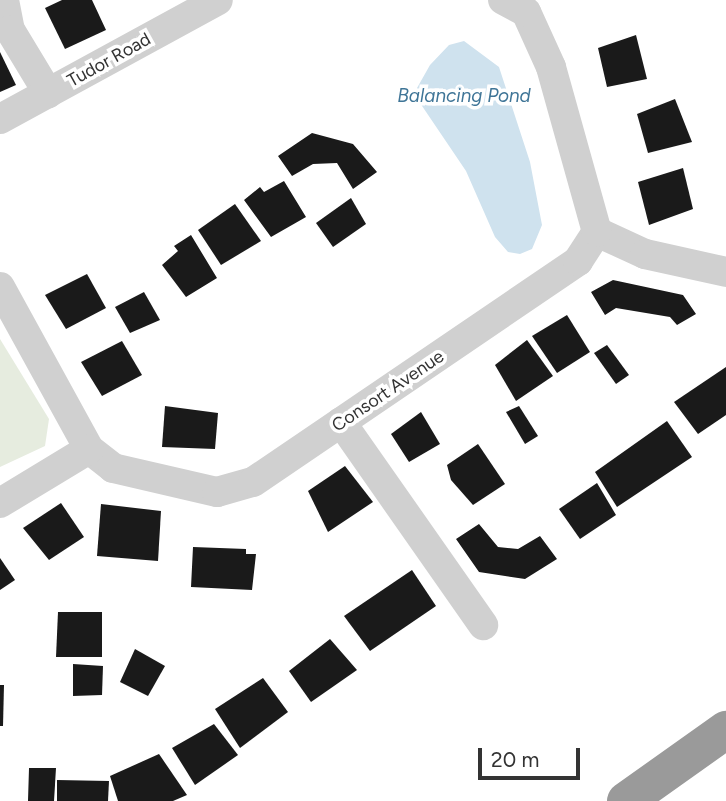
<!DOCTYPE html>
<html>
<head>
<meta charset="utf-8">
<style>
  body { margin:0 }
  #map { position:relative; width:726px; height:801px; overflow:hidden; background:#fff; font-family:Figtree,sans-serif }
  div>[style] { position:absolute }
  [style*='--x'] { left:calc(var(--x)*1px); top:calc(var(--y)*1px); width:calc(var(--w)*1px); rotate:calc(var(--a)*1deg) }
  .green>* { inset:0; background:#e6ecdf }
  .water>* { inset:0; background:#cfe2ee }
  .building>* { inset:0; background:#1a1a1a }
  .street>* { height:30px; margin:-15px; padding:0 15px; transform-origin:15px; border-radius:15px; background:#d0d0d0 }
  .highway>* { height:38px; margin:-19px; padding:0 19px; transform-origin:19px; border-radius:19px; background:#9a9a9a }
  span { translate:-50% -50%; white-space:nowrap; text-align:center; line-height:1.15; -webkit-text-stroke:7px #fff; paint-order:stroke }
  .street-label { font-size:18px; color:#333 }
  .water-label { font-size:19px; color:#3f7597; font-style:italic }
  .scale { position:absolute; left:478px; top:748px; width:102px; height:32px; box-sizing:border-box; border:4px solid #333; border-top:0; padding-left:9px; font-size:21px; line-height:24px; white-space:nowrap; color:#333; -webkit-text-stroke:5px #fff; paint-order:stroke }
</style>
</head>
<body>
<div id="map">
  <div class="green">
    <i style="clip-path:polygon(0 339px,49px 419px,45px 446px,0 467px)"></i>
  </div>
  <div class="water">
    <i style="clip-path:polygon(464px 41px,499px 67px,530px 162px,542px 225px,532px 249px,520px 254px,508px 252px,495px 237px,466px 171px,418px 100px,417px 88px,430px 65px,449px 45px)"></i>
  </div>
  <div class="building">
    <i style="clip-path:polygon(62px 0,92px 0,106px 30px,65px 49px,45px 8px)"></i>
    <i style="clip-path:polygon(636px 35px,647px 79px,607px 87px,598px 48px)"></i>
    <i style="clip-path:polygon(0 52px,16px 85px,0 92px)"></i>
    <i style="clip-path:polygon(675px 99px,692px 142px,648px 153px,637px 114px)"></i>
    <i style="clip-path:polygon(312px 133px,353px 144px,377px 172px,353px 189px,337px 163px,313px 164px,292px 176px,278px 156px)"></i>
    <i style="clip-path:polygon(683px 168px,693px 209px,649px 225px,638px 182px)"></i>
    <i style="clip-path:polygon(284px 181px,306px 217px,271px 237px,244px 200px,260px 187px,264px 192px)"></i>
    <i style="clip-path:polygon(351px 198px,366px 224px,333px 247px,316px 223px)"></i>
    <i style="clip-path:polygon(235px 204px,261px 241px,221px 265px,198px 230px)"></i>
    <i style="clip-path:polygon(191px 235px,217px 278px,186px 297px,162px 265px,178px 251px,174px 246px)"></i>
    <i style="clip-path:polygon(87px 274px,106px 308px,66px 329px,45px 295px)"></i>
    <i style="clip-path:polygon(613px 280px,683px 295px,696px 314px,677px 325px,670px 317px,616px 308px,605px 315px,591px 292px)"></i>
    <i style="clip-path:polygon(144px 292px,160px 320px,130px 333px,115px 307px)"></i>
    <i style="clip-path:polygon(567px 315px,590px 352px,557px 373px,532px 336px)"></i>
    <i style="clip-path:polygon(527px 340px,553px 376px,516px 401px,495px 365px)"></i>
    <i style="clip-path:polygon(122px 341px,142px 375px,102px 396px,81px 362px)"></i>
    <i style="clip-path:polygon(607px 345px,629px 375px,616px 384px,594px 353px)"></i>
    <i style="clip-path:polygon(726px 367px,726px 415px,698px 434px,674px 402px)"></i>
    <i style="clip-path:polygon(165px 406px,218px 413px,215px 449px,162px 447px)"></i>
    <i style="clip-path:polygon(519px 406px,538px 436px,525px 444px,506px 412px)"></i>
    <i style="clip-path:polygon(421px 412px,440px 444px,409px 462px,391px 434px)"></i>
    <i style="clip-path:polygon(667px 421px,692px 457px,617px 507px,595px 472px)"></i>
    <i style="clip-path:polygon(478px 444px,505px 484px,473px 505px,451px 480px,447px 465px)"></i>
    <i style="clip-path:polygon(345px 466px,373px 502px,328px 532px,308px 491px)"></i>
    <i style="clip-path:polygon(597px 483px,616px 515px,580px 539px,559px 509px)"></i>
    <i style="clip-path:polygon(61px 503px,84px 537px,49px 560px,23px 528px)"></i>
    <i style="clip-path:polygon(101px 504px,161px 511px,158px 561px,97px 556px)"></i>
    <i style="clip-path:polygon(479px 524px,498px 547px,518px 549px,540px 536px,557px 559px,525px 579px,479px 572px,456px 539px)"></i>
    <i style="clip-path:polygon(193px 547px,246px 549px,246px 554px,256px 554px,252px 590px,191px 587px)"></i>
    <i style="clip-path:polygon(0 558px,15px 580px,0 590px)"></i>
    <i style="clip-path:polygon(412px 570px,436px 606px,370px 651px,344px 616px)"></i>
    <i style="clip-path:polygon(58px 612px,102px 612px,102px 657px,56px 657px)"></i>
    <i style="clip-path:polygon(330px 639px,357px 670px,311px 702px,289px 671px)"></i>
    <i style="clip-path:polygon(135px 649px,165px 666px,148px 696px,120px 682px)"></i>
    <i style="clip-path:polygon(73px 664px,103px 666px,102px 695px,73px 696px)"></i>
    <i style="clip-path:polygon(263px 678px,288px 712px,240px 748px,215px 709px)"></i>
    <i style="clip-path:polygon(0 685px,4px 685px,3px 726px,0 726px)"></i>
    <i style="clip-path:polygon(214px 724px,238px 755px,195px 785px,172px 748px)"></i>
    <i style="clip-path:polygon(159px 754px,187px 795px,173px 801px,118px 801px,110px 776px)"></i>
    <i style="clip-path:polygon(29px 768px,56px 768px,54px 801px,28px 801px)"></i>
    <i style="clip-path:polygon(57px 780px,109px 781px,108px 801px,57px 801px)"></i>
  </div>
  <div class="street">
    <i style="--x:4;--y:0;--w:31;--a:79"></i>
    <i style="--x:10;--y:30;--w:74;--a:58.9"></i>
    <i style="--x:0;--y:119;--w:248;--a:-28.6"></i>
    <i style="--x:597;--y:232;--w:53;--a:24.6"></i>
    <i style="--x:645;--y:254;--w:83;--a:12.5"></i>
    <i style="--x:0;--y:287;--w:185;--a:61.2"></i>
    <i style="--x:89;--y:449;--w:31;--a:38"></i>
    <i style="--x:113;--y:468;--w:107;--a:13"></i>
    <i style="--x:217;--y:492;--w:37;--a:-16"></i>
    <i style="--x:253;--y:482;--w:393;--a:-34.2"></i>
    <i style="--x:578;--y:261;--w:35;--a:-57"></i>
    <i style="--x:597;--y:232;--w:171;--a:-105.6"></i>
    <i style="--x:551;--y:67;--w:60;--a:-114.4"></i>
    <i style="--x:526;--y:12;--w:26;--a:-152"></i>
    <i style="--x:341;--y:422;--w:248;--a:55"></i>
    <i style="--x:0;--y:503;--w:104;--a:-31.2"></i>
  </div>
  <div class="highway">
    <i style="--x:626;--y:801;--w:123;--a:-35.4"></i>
  </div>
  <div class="street-label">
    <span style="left:109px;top:60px;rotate:-29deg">Tudor Road</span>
    <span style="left:388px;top:391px;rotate:-34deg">Consort Avenue</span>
  </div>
  <div class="water-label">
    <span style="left:464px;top:96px">Balancing Pond</span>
  </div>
  <div class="scale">20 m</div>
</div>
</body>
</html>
